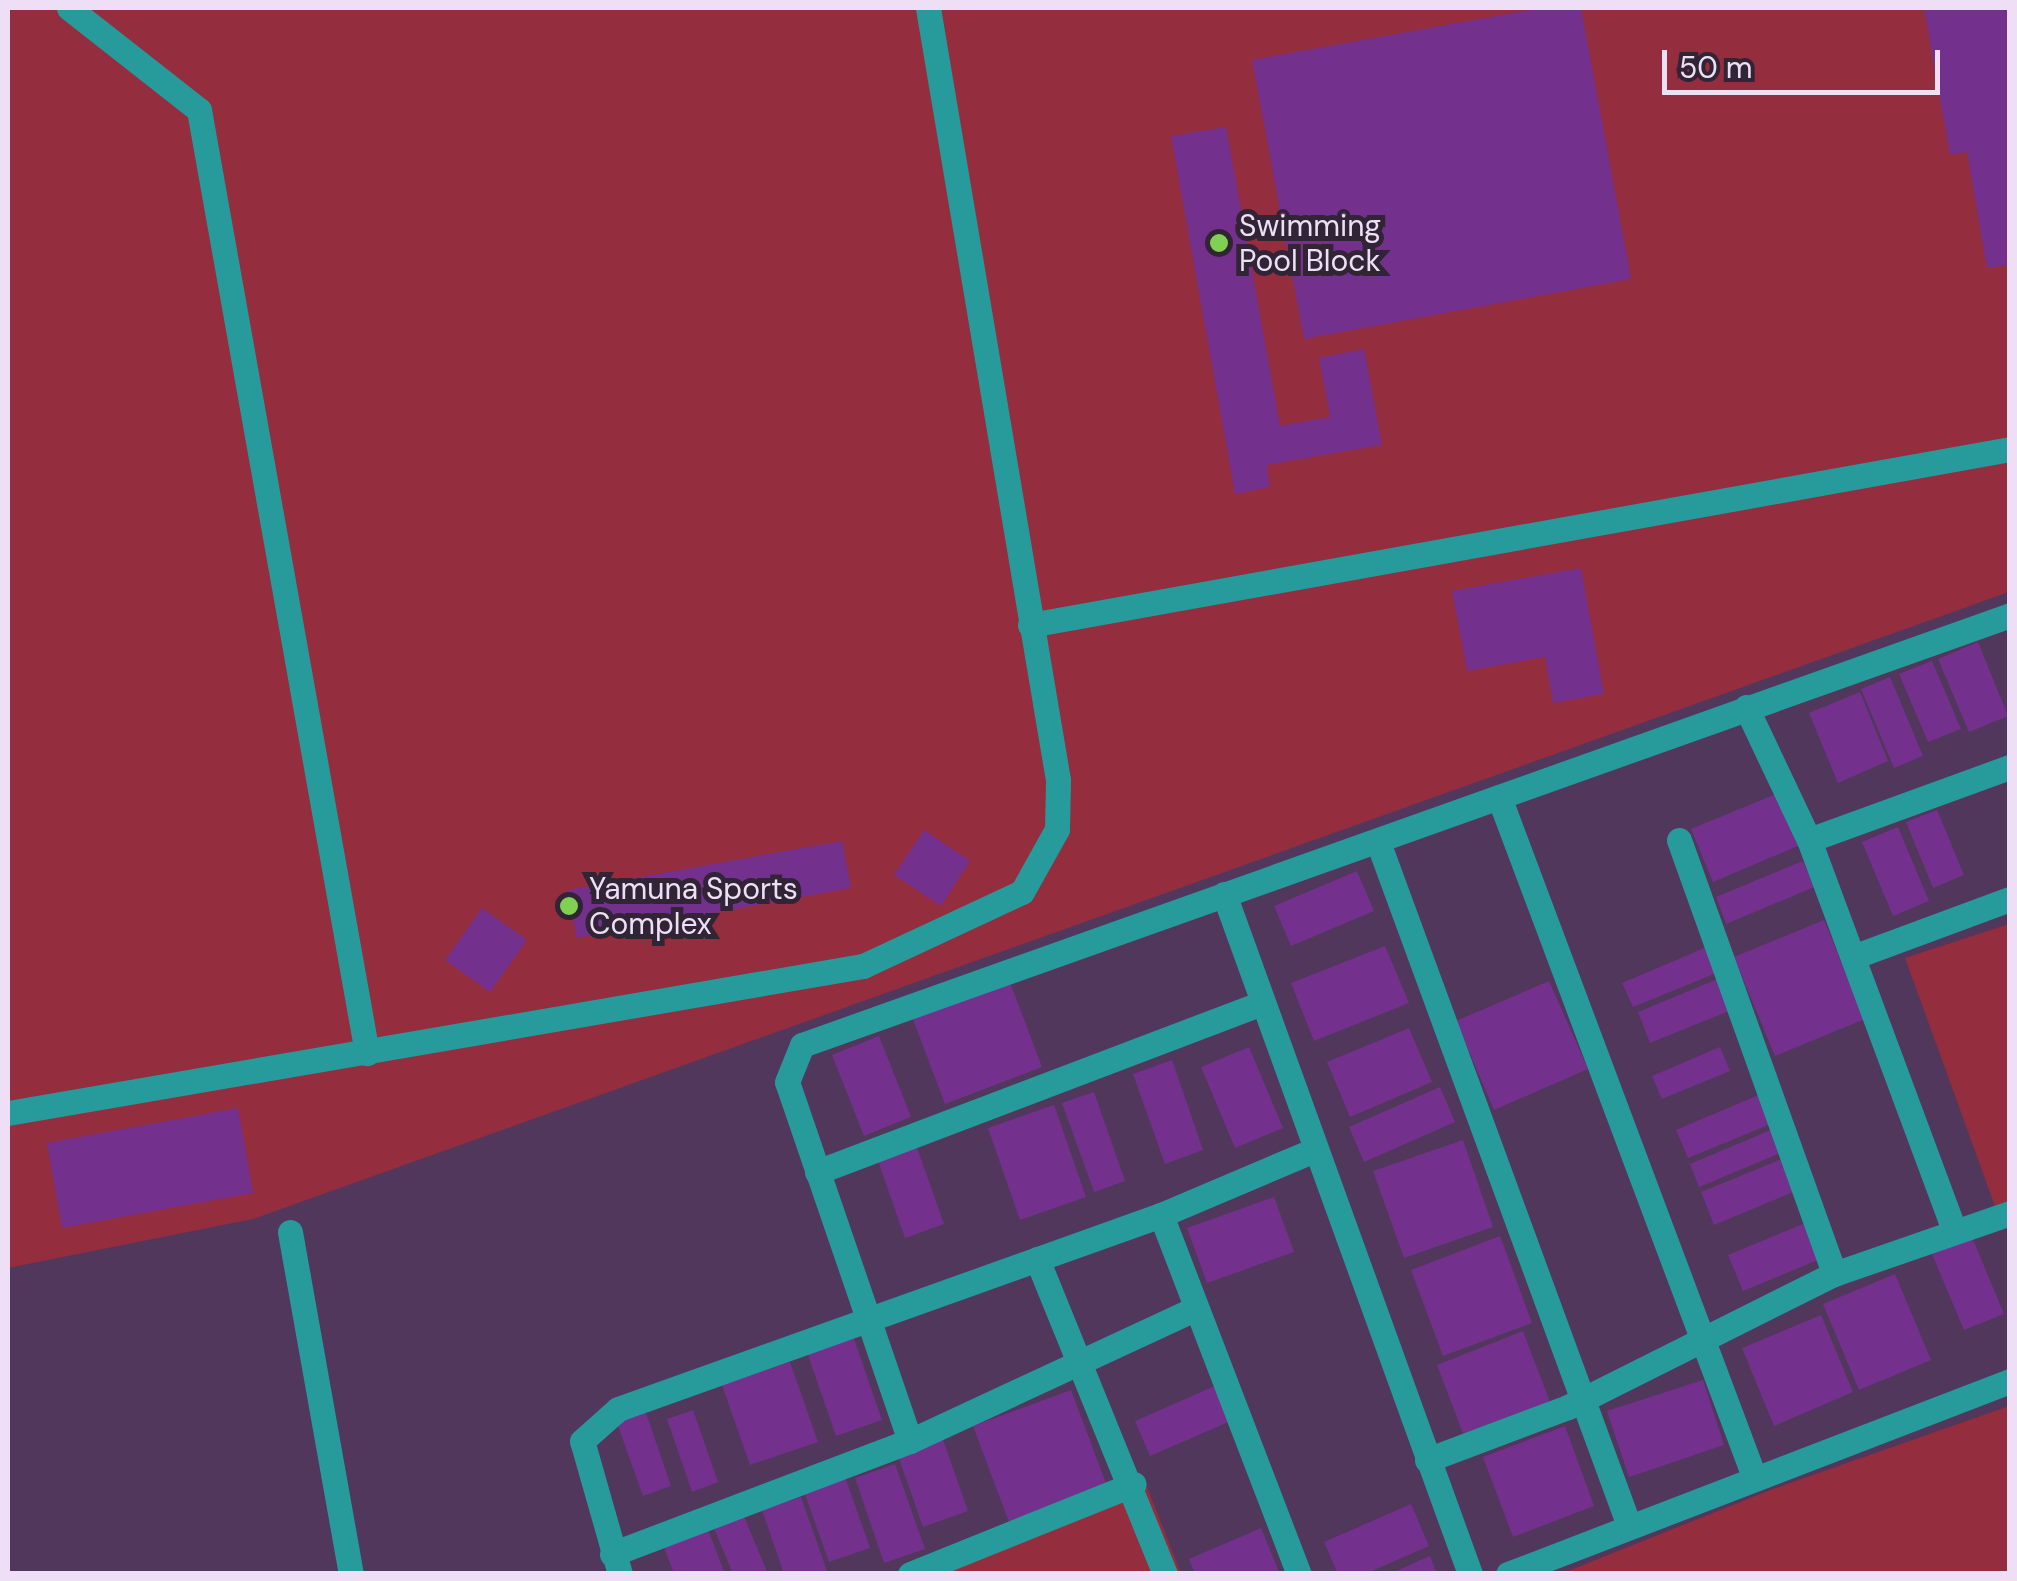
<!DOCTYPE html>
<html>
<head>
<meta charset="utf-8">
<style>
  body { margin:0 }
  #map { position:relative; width:2017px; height:1581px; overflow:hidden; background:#51375c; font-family:"DM Sans",sans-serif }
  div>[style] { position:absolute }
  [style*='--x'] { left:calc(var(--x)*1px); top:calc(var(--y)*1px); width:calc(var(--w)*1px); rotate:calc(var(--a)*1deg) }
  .green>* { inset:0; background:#942d3d }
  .building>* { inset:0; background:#74308d }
  .minor>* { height:25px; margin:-12.5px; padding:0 12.5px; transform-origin:12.5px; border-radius:12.5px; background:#279a9b }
  .dots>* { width:28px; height:28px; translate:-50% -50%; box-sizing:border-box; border:5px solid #302435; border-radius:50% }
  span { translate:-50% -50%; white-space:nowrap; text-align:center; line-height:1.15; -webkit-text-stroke:10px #302435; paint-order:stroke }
  .poi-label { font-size:30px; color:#efdff6 }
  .left { translate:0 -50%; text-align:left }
  .frame { position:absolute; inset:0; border:10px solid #efdff6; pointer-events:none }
  .scale { position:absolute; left:1662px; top:50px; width:278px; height:45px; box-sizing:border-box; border:5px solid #efdff6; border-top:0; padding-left:12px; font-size:30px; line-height:35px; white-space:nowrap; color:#efdff6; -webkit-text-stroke:8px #302435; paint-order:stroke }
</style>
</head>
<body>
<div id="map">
  <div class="green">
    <i style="clip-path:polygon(8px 8px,2009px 8px,2009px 592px,253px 1219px,8px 1268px)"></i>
    <i style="clip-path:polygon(2009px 924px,2009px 1204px,1996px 1209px,1905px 958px)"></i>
    <i style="clip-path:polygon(2009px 1406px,2009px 1573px,1563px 1573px,1773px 1489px)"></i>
    <i style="clip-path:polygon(1147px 1487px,1181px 1573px,936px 1573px,931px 1559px)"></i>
  </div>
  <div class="building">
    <i style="clip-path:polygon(1542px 8px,1581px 8px,1631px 279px,1304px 339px,1252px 60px)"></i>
    <i style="clip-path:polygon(1924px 8px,2010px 8px,2010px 265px,1987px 268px,1967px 152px,1950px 155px)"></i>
    <i style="clip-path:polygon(1226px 127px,1280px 426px,1330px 417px,1319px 358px,1364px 349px,1382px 445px,1267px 465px,1270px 487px,1235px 494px,1171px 136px)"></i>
    <i style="clip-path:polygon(1581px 568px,1604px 694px,1553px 703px,1545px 657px,1467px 671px,1452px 591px)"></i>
    <i style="clip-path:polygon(1978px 642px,2008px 716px,1969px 732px,1938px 659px)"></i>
    <i style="clip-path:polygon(1932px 661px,1961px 729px,1928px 742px,1899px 674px)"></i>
    <i style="clip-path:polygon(1890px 677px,1923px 756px,1894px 768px,1861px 689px)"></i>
    <i style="clip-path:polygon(1860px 692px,1888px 761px,1838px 783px,1809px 713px)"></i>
    <i style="clip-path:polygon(1776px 794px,1798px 846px,1713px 882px,1691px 829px)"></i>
    <i style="clip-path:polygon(1937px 810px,1964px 875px,1933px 888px,1906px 822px)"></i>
    <i style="clip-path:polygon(1898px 827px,1929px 901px,1893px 916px,1862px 842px)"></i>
    <i style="clip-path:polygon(924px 830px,970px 861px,941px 906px,894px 875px)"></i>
    <i style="clip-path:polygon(842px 841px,851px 888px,577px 938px,568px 890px)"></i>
    <i style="clip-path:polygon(1803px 861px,1814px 887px,1726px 924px,1716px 897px)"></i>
    <i style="clip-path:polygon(1357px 871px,1374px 911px,1291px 946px,1274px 906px)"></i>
    <i style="clip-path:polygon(482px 908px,527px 940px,490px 992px,445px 960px)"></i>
    <i style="clip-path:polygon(1824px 920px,1865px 1019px,1775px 1056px,1734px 957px)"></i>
    <i style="clip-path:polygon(1385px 946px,1409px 1003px,1314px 1041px,1291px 983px)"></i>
    <i style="clip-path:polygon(1709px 946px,1719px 972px,1633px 1007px,1622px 983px)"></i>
    <i style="clip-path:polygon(1008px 977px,1042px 1067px,945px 1104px,911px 1014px)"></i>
    <i style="clip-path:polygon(1720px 978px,1734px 1009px,1650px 1043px,1638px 1012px)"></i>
    <i style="clip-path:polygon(1549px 981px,1588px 1069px,1494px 1110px,1456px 1021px)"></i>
    <i style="clip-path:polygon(1409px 1028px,1432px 1082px,1350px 1117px,1327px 1062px)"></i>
    <i style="clip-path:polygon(879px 1036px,911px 1117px,864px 1136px,832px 1055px)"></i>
    <i style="clip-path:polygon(1249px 1047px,1283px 1128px,1235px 1148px,1201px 1067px)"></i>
    <i style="clip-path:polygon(1720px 1047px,1730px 1071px,1662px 1099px,1652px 1076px)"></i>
    <i style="clip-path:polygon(1172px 1060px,1203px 1150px,1165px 1164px,1133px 1074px)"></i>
    <i style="clip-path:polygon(1440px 1087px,1455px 1122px,1364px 1162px,1349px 1127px)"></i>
    <i style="clip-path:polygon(1094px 1092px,1125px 1181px,1094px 1192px,1062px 1103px)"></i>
    <i style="clip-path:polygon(1761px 1094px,1773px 1123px,1688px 1158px,1676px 1130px)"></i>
    <i style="clip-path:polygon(1054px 1105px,1086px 1197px,1020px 1220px,988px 1128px)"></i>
    <i style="clip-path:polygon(238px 1108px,253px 1193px,62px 1228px,47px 1143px)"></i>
    <i style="clip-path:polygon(1773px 1129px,1783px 1152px,1699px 1187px,1690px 1164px)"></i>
    <i style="clip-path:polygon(1463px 1140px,1493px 1227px,1404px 1258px,1373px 1171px)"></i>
    <i style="clip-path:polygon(916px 1145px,944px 1224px,905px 1238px,877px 1158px)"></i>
    <i style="clip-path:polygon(1784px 1158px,1798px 1190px,1714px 1225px,1701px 1192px)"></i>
    <i style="clip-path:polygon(1274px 1197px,1294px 1252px,1207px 1283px,1187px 1228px)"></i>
    <i style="clip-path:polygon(1810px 1221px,1825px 1257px,1743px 1291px,1728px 1255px)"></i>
    <i style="clip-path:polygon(1969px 1230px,2004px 1314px,1964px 1330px,1929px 1247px)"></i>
    <i style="clip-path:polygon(1500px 1236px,1532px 1323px,1443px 1356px,1411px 1270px)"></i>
    <i style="clip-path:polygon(1895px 1274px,1931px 1360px,1859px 1390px,1823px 1304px)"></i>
    <i style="clip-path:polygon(1821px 1315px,1853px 1392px,1774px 1426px,1742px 1348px)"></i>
    <i style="clip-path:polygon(1523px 1331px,1550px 1402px,1464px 1436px,1437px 1365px)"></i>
    <i style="clip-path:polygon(853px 1336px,882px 1420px,836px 1436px,807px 1352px)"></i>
    <i style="clip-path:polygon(790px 1362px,818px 1442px,750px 1465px,722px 1385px)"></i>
    <i style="clip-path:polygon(1703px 1380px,1724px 1445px,1629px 1477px,1607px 1411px)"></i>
    <i style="clip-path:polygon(1217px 1385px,1233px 1420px,1150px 1456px,1135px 1421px)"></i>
    <i style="clip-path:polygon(1071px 1390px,1107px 1486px,1009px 1522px,973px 1426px)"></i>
    <i style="clip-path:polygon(693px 1410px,718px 1482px,692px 1492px,667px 1419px)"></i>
    <i style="clip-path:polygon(646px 1413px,671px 1486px,643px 1496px,617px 1423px)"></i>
    <i style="clip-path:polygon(1565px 1426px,1594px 1506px,1513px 1537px,1483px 1457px)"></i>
    <i style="clip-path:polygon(942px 1437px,968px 1511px,923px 1527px,897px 1453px)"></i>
    <i style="clip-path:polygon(895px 1464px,925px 1549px,884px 1563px,855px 1478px)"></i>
    <i style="clip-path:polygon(843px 1471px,870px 1548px,829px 1562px,802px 1486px)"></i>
    <i style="clip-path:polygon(801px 1497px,828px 1574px,784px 1574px,762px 1510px)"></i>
    <i style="clip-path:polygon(1411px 1504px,1429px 1546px,1365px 1574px,1338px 1574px,1324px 1542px)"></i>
    <i style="clip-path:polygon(743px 1514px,768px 1574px,733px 1574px,713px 1526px)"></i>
    <i style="clip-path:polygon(707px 1527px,725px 1574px,674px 1574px,663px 1544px)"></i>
    <i style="clip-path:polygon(1261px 1528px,1279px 1572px,1195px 1574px,1189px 1559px)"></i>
    <i style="clip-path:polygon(1430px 1556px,1437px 1574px,1390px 1574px)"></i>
  </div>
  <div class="minor">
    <i style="--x:69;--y:8;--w:165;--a:38.1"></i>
    <i style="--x:199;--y:110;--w:958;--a:79.9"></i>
    <i style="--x:1030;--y:625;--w:996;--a:-10.18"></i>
    <i style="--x:1746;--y:707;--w:147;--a:64.7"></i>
    <i style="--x:1809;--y:840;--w:416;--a:69.6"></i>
    <i style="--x:1499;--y:797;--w:723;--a:69.43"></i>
    <i style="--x:1679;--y:840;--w:461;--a:70.3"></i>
    <i style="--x:1809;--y:840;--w:214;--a:-20"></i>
    <i style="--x:1378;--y:842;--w:725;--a:69.84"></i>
    <i style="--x:1224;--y:894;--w:723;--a:70.11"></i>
    <i style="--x:1853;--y:957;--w:167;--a:-20.3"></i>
    <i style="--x:8;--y:1113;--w:868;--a:-9.76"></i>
    <i style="--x:863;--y:966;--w:175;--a:-25"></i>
    <i style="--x:1022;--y:892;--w:72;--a:-60.9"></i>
    <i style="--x:1057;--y:829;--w:49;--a:-88.8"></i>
    <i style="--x:1058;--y:780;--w:783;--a:-99.56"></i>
    <i style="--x:817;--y:1172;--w:475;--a:-20.8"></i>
    <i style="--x:1161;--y:1215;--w:385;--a:69"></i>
    <i style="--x:290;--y:1232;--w:347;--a:79.9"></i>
    <i style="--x:1037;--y:1259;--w:340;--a:67.9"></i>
    <i style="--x:910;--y:1441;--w:379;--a:-108.9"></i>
    <i style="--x:787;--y:1082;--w:40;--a:-68"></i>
    <i style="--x:802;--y:1045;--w:1282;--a:-19.59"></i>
    <i style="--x:1427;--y:1460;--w:151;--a:-20.6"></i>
    <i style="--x:1568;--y:1407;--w:297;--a:-26.6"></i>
    <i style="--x:1834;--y:1274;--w:186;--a:-19.1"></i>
    <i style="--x:612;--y:1554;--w:319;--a:-20.8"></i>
    <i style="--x:910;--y:1441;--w:315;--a:-24.9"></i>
    <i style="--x:620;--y:1574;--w:138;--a:-105.9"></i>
    <i style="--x:582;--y:1441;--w:48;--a:-41.6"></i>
    <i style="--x:618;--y:1409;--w:577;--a:-19.66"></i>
    <i style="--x:1161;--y:1215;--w:166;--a:-23"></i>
    <i style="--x:910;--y:1574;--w:241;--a:-21.9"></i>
    <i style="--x:1508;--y:1574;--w:538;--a:-21.03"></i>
  </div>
  <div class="dots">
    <i style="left:1219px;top:243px;background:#80d051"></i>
    <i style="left:569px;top:906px;background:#80d051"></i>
  </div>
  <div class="poi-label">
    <span class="left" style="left:1239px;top:243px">Swimming<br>Pool Block</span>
    <span class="left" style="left:589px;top:906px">Yamuna Sports<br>Complex</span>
  </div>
  <div class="frame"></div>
  <div class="scale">50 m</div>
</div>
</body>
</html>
